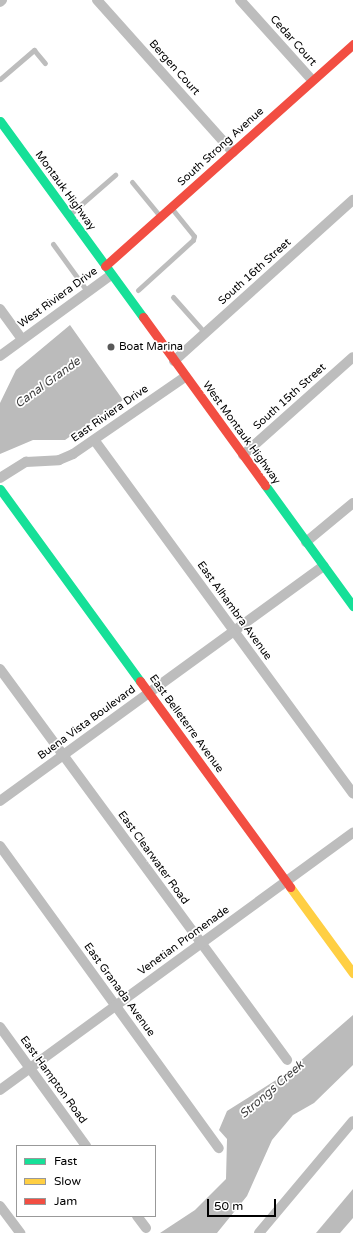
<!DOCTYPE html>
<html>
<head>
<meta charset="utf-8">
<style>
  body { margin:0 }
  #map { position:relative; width:353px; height:1233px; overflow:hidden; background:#fff; font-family:"Varela Round",sans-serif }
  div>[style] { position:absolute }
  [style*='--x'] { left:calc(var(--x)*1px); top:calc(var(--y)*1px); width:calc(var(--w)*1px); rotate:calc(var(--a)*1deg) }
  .water>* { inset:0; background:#bbb }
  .lane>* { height:5px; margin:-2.5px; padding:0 2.5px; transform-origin:2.5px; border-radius:2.5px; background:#bdbdbd }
  .street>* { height:10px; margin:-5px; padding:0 5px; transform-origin:5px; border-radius:5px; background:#bdbdbd }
  .fast>* { height:9px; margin:-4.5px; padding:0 4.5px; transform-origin:4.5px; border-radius:4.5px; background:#16e098 }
  .slow>* { height:9px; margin:-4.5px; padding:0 4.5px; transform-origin:4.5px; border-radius:4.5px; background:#ffcf43 }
  .jam>* { height:9px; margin:-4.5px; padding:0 4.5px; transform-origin:4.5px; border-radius:4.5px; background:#f24e42 }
  .dots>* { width:11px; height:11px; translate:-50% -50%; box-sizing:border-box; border:2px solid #fff; border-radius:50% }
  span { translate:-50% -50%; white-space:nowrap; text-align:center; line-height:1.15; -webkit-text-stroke:3.5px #fff; paint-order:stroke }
  .street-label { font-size:11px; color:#000 }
  .poi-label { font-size:11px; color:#000 }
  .left { translate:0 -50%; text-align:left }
  .water-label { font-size:12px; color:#3f3f3f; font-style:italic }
  .legend { position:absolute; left:16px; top:1145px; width:140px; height:72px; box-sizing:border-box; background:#fff; border:1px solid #999; margin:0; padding:5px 7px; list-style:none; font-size:12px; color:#000 }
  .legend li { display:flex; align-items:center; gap:8px; height:20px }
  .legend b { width:20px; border:1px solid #999 }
  .scale { position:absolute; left:207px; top:1199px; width:69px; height:18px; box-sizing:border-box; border:2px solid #000; border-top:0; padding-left:5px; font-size:12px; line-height:14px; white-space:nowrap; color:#000; -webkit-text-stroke:3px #fff; paint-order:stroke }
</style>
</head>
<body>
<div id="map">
  <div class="water">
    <i style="clip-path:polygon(70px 325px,123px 400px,65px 440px,33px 440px,0 454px,0 403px,16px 370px)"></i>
    <i style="clip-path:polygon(353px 1015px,353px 1065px,314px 1103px,293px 1115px,272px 1140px,247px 1196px,217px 1233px,160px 1233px,195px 1210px,226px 1179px,227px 1139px,219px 1130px,227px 1111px,284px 1075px)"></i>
    <i style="clip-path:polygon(353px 1189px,353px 1218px,340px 1233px,316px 1233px)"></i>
  </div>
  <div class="lane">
    <i style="--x:0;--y:79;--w:45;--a:-40.5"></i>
    <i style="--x:34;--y:50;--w:17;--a:50"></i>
    <i style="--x:132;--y:182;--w:43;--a:50.7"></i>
    <i style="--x:70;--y:214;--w:60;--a:-40.9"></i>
    <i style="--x:53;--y:244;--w:58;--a:54.1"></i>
    <i style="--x:138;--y:290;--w:74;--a:-42.3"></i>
    <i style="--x:193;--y:240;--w:4;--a:-76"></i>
    <i style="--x:194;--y:236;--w:35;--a:-129"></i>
    <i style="--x:173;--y:297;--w:48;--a:48.4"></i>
  </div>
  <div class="street">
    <i style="--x:97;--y:0;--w:204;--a:48.2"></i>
    <i style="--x:240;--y:0;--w:108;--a:48"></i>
    <i style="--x:0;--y:2;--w:3;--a:-45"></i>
    <i style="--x:0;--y:309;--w:37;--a:54"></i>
    <i style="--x:0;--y:356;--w:137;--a:-36.1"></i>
    <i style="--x:174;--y:361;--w:241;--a:-42"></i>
    <i style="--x:95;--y:441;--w:437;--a:53.8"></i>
    <i style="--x:243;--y:455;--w:147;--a:-41.7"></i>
    <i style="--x:0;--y:478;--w:31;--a:-32"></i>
    <i style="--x:26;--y:462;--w:33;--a:-3"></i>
    <i style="--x:59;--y:460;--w:15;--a:-23"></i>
    <i style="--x:73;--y:454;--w:136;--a:-34.5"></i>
    <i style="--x:306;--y:542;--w:61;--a:-39.7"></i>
    <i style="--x:0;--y:669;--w:485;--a:53.7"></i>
    <i style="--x:0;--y:801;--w:400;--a:-36"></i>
    <i style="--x:0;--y:846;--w:373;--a:54.1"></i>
    <i style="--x:0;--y:1027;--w:147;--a:54.1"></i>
    <i style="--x:0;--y:1090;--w:437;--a:-36.1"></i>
    <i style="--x:0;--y:1206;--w:34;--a:53"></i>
    <i style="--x:137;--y:1216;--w:15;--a:53"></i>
    <i style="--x:259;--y:1233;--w:146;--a:-50"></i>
  </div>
  <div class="fast">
    <i style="--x:0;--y:121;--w:243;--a:53.9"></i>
    <i style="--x:265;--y:485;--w:150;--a:54"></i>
    <i style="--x:0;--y:489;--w:238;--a:53.9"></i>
  </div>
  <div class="slow">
    <i style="--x:290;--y:887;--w:107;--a:53.8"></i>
  </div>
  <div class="jam">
    <i style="--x:105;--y:266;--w:333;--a:-41.8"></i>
    <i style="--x:143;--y:317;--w:208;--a:54"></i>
    <i style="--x:140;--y:681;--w:255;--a:53.9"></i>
  </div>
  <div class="dots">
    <i style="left:111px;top:347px;background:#595959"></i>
  </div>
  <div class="street-label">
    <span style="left:293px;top:41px;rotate:48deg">Cedar Court</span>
    <span style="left:174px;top:68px;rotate:48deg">Bergen Court</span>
    <span style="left:221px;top:147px;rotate:-42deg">South Strong Avenue</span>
    <span style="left:65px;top:191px;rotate:54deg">Montauk Highway</span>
    <span style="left:255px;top:272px;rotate:-42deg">South 16th Street</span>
    <span style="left:58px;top:298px;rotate:-36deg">West Riviera Drive</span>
    <span style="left:290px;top:397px;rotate:-42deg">South 15th Street</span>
    <span style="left:110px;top:414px;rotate:-35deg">East Riviera Drive</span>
    <span style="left:241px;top:433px;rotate:54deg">West Montauk Highway</span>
    <span style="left:234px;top:611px;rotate:54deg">East Alhambra Avenue</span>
    <span style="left:87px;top:723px;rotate:-36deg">Buena Vista Boulevard</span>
    <span style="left:186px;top:724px;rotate:54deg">East Belleterre Avenue</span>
    <span style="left:153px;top:858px;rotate:54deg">East Clearwater Road</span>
    <span style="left:184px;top:941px;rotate:-36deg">Venetian Promenade</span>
    <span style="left:119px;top:990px;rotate:54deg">East Granada Avenue</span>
    <span style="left:53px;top:1080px;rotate:54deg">East Hampton Road</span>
  </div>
  <div class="poi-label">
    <span class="left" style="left:119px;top:347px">Boat Marina</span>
  </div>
  <div class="water-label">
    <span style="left:48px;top:383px;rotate:-36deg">Canal Grande</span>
    <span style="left:272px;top:1090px;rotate:-41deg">Strongs Creek</span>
  </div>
  <ul class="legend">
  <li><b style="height:5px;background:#16e098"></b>Fast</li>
  <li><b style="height:5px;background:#ffcf43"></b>Slow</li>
  <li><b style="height:5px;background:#f24e42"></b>Jam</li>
  </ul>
  <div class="scale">50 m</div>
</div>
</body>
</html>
